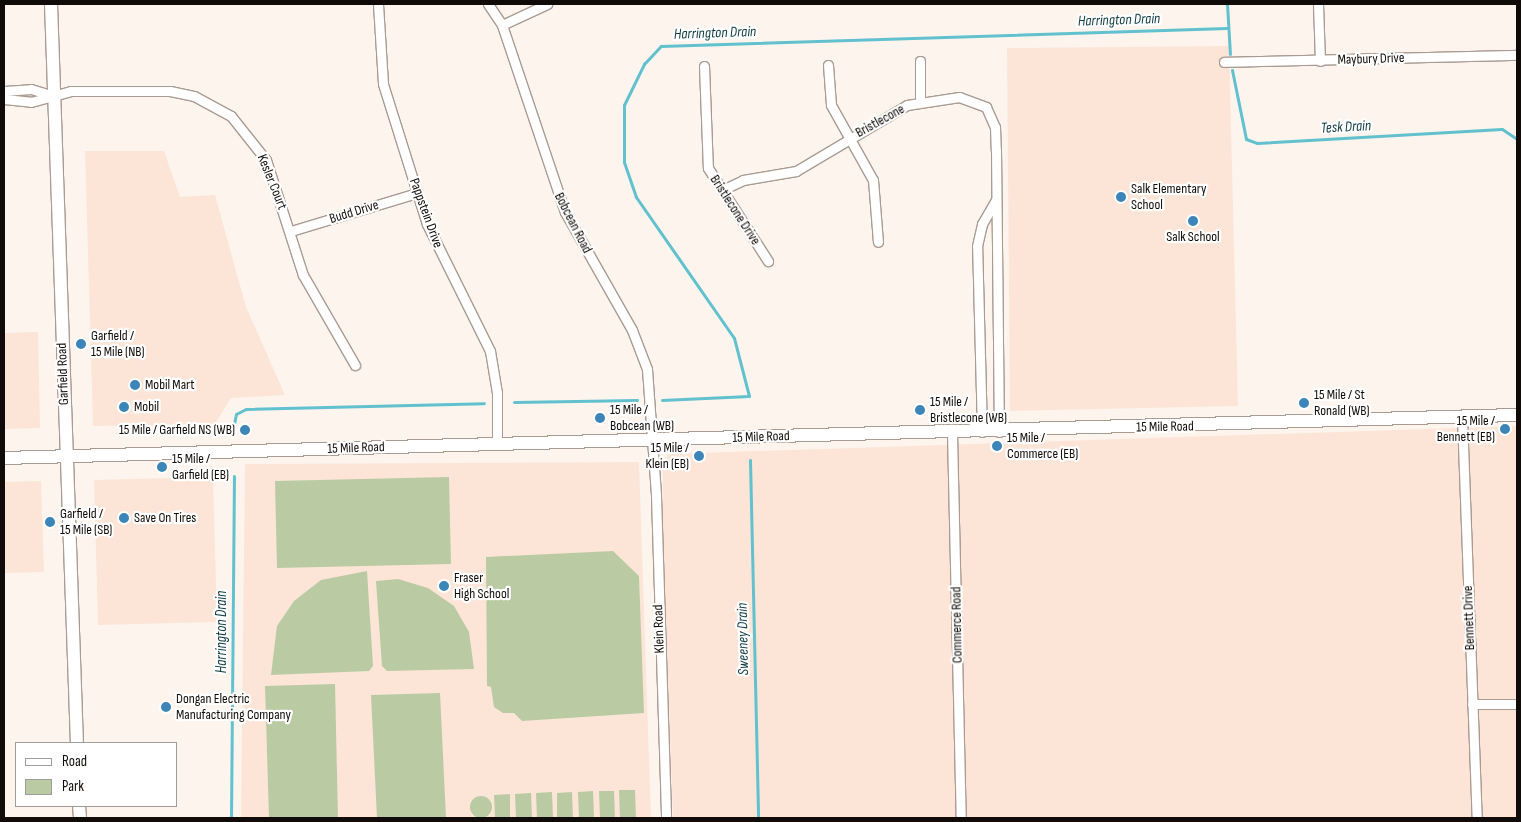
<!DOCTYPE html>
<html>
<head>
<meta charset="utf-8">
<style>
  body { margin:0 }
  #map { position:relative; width:1521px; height:822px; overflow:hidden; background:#fdf4ee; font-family:"Sofia Sans Condensed",sans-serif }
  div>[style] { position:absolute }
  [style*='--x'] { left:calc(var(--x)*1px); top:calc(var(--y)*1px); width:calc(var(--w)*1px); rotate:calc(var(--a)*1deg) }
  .built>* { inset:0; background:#fce5d7 }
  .green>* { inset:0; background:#bacba4 }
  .round { border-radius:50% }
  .stream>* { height:3px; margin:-1.5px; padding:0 1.5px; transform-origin:1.5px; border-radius:1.5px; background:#61c1cf }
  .roads { filter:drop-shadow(1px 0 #aa9b92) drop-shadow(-1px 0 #aa9b92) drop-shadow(0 1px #aa9b92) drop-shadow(0 -1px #aa9b92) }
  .minor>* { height:9px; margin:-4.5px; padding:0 4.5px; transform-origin:4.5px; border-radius:4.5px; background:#fff }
  .secondary>* { height:12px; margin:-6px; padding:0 6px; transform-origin:6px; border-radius:6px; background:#fff }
  .dots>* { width:14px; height:14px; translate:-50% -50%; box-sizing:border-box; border:2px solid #fff; border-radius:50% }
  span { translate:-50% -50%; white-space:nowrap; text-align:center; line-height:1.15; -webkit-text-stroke:4.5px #fff; paint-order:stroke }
  .street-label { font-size:14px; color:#100b08 }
  .poi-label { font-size:14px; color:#100b08 }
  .left { translate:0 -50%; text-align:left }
  .right { translate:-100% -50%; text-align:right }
  .water-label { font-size:15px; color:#0e3c42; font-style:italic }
  .frame { position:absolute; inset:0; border:5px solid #100b08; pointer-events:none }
  .legend { position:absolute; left:15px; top:742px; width:162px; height:65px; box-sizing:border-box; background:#fff; border:1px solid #9f9d9c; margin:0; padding:6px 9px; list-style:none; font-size:15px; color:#100b08 }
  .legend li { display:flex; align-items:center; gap:10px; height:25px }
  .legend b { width:25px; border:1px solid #9f9d9c }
</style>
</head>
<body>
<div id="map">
  <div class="built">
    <i style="clip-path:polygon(1229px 46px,1238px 406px,1010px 411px,1007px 48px)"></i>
    <i style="clip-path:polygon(85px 151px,164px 151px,180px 197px,215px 195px,246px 307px,285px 395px,231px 398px,215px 424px,93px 426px)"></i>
    <i style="clip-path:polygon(38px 332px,40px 428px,4px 429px,4px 333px)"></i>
    <i style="clip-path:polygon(1517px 426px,1517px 818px,673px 818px,663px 532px,663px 464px,668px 454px)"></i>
    <i style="clip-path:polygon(639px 462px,651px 818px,241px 818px,245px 464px)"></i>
    <i style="clip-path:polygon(213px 477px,217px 622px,98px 625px,94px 480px)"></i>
    <i style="clip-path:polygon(41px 481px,44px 572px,4px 573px,4px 482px)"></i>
  </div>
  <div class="green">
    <i style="clip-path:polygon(449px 477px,451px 564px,277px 568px,275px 481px)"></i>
    <i style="clip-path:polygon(613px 551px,639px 576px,644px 713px,522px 721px,514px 713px,503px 713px,494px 707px,491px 687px,487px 686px,486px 557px)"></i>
    <i style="clip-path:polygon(367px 571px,373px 666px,369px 671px,271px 675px,277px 626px,294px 601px,321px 580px)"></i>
    <i style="clip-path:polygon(398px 579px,428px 588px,454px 606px,469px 632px,474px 669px,387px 671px,382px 666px,376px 581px)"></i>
    <i style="clip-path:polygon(335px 684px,338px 818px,269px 818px,265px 686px)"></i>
    <i style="clip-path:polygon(440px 693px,446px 818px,377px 818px,371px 695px)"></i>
    <i style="clip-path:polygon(619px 790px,635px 790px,636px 818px,620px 818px)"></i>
    <i style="clip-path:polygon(593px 791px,594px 818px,579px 818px,578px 792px)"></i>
    <i style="clip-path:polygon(599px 791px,614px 791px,615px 818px,600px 818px)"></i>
    <i style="clip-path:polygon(552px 792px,553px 818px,537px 818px,536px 793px)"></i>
    <i style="clip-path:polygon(572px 792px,573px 818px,557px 818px,557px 793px)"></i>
    <i style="clip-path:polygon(531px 793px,532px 818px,516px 818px,515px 794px)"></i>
    <i style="clip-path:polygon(510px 794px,510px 818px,495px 818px,494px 795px)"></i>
    <i class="round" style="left:470px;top:796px;width:22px;height:22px"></i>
  </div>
  <div class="stream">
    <i style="--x:1227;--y:4;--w:50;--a:86.6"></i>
    <i style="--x:1232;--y:70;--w:70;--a:78.5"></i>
    <i style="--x:1246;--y:139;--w:12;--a:20"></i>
    <i style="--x:1257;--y:143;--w:245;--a:-3.3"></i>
    <i style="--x:1502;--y:129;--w:18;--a:34"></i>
    <i style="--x:662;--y:400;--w:87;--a:-2.6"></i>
    <i style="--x:749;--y:396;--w:60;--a:-104.5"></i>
    <i style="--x:734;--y:338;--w:172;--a:-124.8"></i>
    <i style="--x:636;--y:197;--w:37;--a:-109"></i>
    <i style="--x:624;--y:162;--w:57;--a:-90"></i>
    <i style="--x:624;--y:105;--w:46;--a:-64"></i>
    <i style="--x:644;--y:64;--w:25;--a:-47"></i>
    <i style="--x:661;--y:46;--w:566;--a:-1.82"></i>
    <i style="--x:514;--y:402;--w:123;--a:-0.9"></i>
    <i style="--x:234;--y:424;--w:10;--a:-79"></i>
    <i style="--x:236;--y:414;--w:11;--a:-27"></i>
    <i style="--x:246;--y:409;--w:238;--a:-1.4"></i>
    <i style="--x:750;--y:460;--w:358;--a:88.7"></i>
    <i style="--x:231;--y:818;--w:342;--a:-89.5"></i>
  </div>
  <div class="roads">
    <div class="minor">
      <i style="--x:378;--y:4;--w:80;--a:86.4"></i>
      <i style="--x:383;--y:84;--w:147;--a:72.6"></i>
      <i style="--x:427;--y:224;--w:142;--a:63.6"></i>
      <i style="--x:490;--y:351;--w:43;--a:80.5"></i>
      <i style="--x:497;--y:393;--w:51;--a:90"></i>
      <i style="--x:488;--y:4;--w:25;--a:56"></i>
      <i style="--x:502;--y:25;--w:197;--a:71.4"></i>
      <i style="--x:565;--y:212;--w:136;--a:60.4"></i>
      <i style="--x:632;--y:330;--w:42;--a:69"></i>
      <i style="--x:647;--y:369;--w:127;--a:85.9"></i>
      <i style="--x:656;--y:496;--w:322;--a:88.2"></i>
      <i style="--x:1318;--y:4;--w:57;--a:88"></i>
      <i style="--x:502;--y:25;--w:50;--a:-25"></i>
      <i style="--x:1224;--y:62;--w:293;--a:-1.4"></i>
      <i style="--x:828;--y:65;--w:40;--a:85.7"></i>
      <i style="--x:831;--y:105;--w:86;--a:60.8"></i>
      <i style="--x:873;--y:180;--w:62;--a:85.4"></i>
      <i style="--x:704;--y:66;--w:102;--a:87.8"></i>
      <i style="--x:708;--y:168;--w:111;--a:57.2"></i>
      <i style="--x:4;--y:91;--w:27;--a:-4"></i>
      <i style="--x:31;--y:89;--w:24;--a:17"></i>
      <i style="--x:4;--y:99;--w:27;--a:6"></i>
      <i style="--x:31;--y:102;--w:41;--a:-15.4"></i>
      <i style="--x:71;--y:91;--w:99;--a:0"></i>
      <i style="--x:170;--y:91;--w:25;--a:12"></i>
      <i style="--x:194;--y:96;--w:42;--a:28.4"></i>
      <i style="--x:231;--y:116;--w:56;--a:51.5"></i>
      <i style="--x:266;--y:160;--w:121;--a:72.2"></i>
      <i style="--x:303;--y:275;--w:104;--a:60"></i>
      <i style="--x:920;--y:101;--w:40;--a:-90"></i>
      <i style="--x:722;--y:190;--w:23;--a:-25"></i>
      <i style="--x:743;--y:180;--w:54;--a:-9.6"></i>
      <i style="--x:796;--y:171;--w:129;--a:-30.7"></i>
      <i style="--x:907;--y:105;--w:53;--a:-8.7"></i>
      <i style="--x:959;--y:97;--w:29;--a:20"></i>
      <i style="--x:986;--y:107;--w:22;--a:66"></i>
      <i style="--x:995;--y:127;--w:23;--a:88"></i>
      <i style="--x:996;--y:150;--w:282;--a:89.4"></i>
      <i style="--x:291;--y:231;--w:132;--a:-16.8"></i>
      <i style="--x:1462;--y:417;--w:401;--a:87.9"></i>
      <i style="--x:982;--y:432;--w:186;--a:-91.5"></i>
      <i style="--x:977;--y:246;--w:23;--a:-77"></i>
      <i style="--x:982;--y:224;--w:28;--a:-60"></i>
      <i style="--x:952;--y:433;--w:385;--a:88.7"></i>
      <i style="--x:1472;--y:704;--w:45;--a:0"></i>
    </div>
    <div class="secondary">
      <i style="--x:51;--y:4;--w:739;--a:87.99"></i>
      <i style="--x:4;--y:458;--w:1514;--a:-1.63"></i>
      <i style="--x:79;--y:806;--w:12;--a:85"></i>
    </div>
  </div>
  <div class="dots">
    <i style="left:1121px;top:197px;background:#3c85b9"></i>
    <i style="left:1193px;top:221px;background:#3c85b9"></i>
    <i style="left:81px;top:344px;background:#3c85b9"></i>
    <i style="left:135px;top:385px;background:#3c85b9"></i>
    <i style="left:1304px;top:403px;background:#3c85b9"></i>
    <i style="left:124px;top:407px;background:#3c85b9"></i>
    <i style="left:920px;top:410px;background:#3c85b9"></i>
    <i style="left:600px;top:418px;background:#3c85b9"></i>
    <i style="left:1505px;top:429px;background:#3c85b9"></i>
    <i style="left:245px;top:430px;background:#3c85b9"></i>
    <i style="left:997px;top:446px;background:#3c85b9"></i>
    <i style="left:699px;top:456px;background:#3c85b9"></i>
    <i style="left:162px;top:467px;background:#3c85b9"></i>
    <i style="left:124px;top:518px;background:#3c85b9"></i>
    <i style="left:50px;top:522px;background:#3c85b9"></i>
    <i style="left:444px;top:586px;background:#3c85b9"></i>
    <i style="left:166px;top:707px;background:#3c85b9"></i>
  </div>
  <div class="street-label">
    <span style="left:1371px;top:59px;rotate:-2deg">Maybury Drive</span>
    <span style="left:880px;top:121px;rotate:-29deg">Bristlecone</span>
    <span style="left:272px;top:182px;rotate:68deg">Kesler Court</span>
    <span style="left:735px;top:210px;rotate:57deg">Bristlecone Drive</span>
    <span style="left:354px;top:212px;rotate:-17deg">Budd Drive</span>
    <span style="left:426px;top:213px;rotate:70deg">Pappstein Drive</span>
    <span style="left:573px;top:223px;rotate:63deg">Bobcean Road</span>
    <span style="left:63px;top:374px;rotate:-92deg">Garfield Road</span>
    <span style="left:1165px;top:427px;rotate:-1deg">15 Mile Road</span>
    <span style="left:761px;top:437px;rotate:-2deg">15 Mile Road</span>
    <span style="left:356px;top:448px;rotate:-2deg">15 Mile Road</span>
    <span style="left:1469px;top:618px;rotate:-92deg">Bennett Drive</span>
    <span style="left:957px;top:625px;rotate:-91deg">Commerce Road</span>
    <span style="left:659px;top:629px;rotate:-92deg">Klein Road</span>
  </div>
  <div class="poi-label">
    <span class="left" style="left:1131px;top:197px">Salk Elementary<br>School</span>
    <span style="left:1193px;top:237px">Salk School</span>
    <span class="left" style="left:91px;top:344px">Garfield /<br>15 Mile (NB)</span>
    <span class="left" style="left:145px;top:385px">Mobil Mart</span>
    <span class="left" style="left:1314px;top:403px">15 Mile / St<br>Ronald (WB)</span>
    <span class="left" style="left:930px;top:410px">15 Mile /<br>Bristlecone (WB)</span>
    <span class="left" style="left:134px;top:407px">Mobil</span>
    <span class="left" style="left:610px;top:418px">15 Mile /<br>Bobcean (WB)</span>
    <span class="right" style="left:1495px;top:429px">15 Mile /<br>Bennett (EB)</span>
    <span class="right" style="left:235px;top:430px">15 Mile / Garfield NS (WB)</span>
    <span class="left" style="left:1007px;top:446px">15 Mile /<br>Commerce (EB)</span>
    <span class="right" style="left:689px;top:456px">15 Mile /<br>Klein (EB)</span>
    <span class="left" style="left:172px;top:467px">15 Mile /<br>Garfield (EB)</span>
    <span class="left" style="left:60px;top:522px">Garfield /<br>15 Mile (SB)</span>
    <span class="left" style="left:134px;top:518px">Save On Tires</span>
    <span class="left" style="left:454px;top:586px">Fraser<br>High School</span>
    <span class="left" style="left:176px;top:707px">Dongan Electric<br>Manufacturing Company</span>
  </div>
  <div class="water-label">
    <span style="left:1119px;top:20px;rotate:-2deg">Harrington Drain</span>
    <span style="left:715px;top:33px;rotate:-2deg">Harrington Drain</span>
    <span style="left:1346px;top:127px;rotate:-3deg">Tesk Drain</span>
    <span style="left:222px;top:632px;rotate:-90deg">Harrington Drain</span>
    <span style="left:743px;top:639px;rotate:-91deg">Sweeney Drain</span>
  </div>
  <div class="frame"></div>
  <ul class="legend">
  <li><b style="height:6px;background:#fff"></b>Road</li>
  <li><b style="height:14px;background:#bacba4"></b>Park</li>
  </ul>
</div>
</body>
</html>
